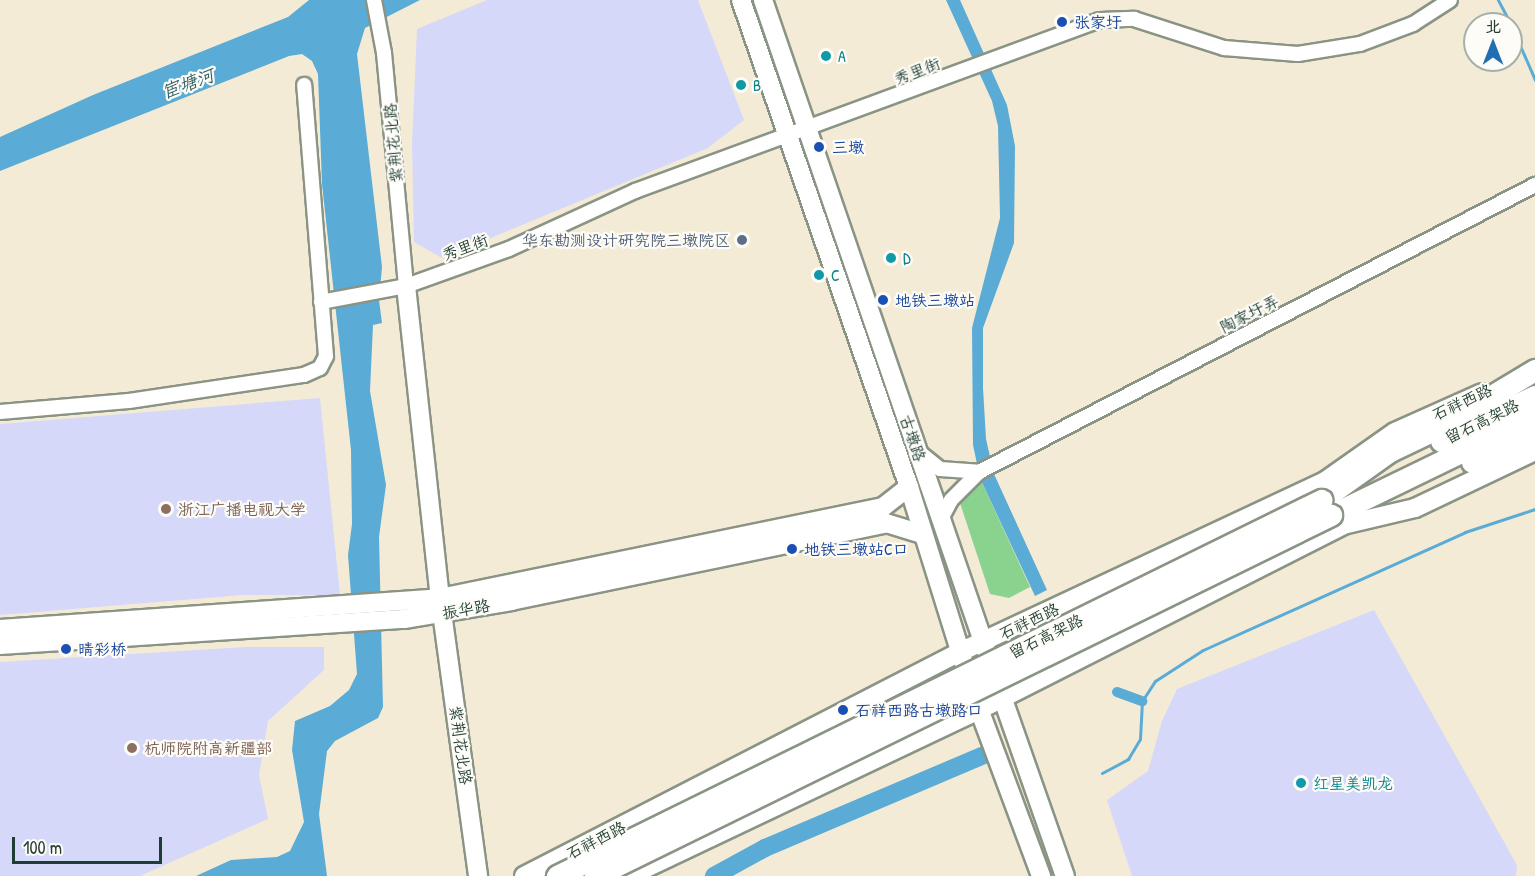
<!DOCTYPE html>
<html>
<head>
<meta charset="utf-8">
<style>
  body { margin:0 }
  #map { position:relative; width:1535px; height:876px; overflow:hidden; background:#f4ebd6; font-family:"Patrick Hand","LXGW WenKai TC",sans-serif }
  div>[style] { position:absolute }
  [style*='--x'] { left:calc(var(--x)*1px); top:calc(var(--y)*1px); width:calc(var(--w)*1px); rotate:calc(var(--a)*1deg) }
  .built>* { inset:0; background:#d5d8f9 }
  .green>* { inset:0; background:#8ad38f }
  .water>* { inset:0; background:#5aabd5 }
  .stream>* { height:3px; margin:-1.5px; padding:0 1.5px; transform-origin:1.5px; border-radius:1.5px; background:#5aabd5 }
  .canal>* { height:10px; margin:-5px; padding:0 5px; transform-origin:5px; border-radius:5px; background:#5aabd5 }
  .river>* { height:18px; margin:-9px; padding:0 9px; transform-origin:9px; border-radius:9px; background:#5aabd5 }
  .roads { filter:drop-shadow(2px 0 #8a9485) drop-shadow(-2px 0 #8a9485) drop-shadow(0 2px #8a9485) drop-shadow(0 -2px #8a9485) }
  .minor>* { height:14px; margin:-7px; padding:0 7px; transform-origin:7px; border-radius:7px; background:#fff }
  .major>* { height:18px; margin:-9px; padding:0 9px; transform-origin:9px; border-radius:9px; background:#fff }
  .highway>* { height:21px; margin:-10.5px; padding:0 10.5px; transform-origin:10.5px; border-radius:10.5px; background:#fff }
  .bridges { filter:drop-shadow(2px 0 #8a9485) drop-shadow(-2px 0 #8a9485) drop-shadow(0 2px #8a9485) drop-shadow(0 -2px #8a9485) }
  .highway-bridge>* { height:21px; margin:-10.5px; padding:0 10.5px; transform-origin:10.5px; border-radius:10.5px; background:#fff }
  .dots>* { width:16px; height:16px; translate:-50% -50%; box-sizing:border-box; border:3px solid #fdfcf7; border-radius:50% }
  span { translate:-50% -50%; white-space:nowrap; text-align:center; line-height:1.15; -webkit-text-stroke:4.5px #fdfcf7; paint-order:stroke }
  .transit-label { font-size:16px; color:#164399 }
  .left { translate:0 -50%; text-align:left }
  .culture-label { font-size:16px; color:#0d838f }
  .street-label { font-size:16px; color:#1f3d34 }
  .service-label { font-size:16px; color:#4e5e75 }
  .right { translate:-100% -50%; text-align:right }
  .education-label { font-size:16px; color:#785e54 }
  .water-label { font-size:18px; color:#315e64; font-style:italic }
  .north { position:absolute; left:1463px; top:12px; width:60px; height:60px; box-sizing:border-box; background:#fdfcf7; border:2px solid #a4b0a9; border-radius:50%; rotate:0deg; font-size:16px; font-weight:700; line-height:24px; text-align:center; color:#1f3d34 }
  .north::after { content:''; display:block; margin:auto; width:21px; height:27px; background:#1f6fb2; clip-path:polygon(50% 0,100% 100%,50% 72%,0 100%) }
  .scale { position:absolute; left:12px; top:837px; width:150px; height:27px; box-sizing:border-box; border:3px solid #1f3d34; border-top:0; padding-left:8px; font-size:18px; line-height:21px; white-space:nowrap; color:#1f3d34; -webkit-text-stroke:4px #fdfcf7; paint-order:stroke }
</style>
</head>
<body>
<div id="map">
  <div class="built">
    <i style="clip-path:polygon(487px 0,698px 0,744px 120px,708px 148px,442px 258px,414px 242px,412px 144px,417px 29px)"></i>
    <i style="clip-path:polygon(320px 398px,340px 595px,243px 595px,0 615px,0 424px)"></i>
    <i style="clip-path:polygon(1374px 610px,1517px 865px,1516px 876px,1132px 876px,1107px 800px,1148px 771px,1162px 721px,1177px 689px)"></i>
    <i style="clip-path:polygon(247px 647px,324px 647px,324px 670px,268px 721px,259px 775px,268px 819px,140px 876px,0 876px,0 662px)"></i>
  </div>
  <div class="green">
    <i style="clip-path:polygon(980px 478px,1030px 587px,1009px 598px,990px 594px,959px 500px)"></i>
  </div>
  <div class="water">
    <i style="clip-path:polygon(309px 0,420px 0,365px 28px,357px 54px,382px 267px,379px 300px,382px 323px,373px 325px,370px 391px,386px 485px,379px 537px,383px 707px,378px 718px,335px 741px,327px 751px,319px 814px,327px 876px,196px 876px,231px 860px,277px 857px,290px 851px,304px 822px,292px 750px,295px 721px,330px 706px,349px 690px,357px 674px,348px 555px,352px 524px,351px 450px,322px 184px,318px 74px,312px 61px,302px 54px,289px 56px,0 171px,0 137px,93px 95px,288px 17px)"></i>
    <i style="clip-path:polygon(946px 0,960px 0,1007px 105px,1015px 146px,1014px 243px,983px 328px,983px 388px,986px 439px,994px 474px,1047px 590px,1035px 596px,980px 478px,973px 445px,972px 328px,1000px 218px,998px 126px,992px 101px)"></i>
  </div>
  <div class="stream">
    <i style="--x:1498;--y:0;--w:27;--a:62"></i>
    <i style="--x:1511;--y:25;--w:60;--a:66.4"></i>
    <i style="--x:1102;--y:773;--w:30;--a:-28"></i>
    <i style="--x:1128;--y:759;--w:23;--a:-59"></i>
    <i style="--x:1140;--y:739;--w:38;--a:-87"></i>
    <i style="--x:1142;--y:701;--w:24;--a:-57"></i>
    <i style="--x:1155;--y:681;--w:57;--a:-32.9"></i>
    <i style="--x:1203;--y:650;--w:287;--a:-24.2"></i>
    <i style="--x:1465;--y:532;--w:74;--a:-18.2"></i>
  </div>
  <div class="canal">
    <i style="--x:1117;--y:692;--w:27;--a:20"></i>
  </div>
  <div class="river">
    <i style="--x:714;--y:876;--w:58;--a:-28.8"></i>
    <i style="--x:765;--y:848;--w:236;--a:-23"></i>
  </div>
  <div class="roads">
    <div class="minor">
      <i style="--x:374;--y:0;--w:54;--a:79.3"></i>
      <i style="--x:384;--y:53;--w:234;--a:84.6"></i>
      <i style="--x:321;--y:302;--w:86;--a:-10.7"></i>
      <i style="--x:406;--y:286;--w:109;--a:-19.8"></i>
      <i style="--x:509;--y:249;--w:139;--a:-24.7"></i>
      <i style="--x:635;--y:191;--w:495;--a:-20.2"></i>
      <i style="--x:1100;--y:20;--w:34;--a:-2"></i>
      <i style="--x:1134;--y:19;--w:95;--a:17.9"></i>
      <i style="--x:1224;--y:48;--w:74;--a:4.6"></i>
      <i style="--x:1298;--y:54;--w:63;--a:-9.2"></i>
      <i style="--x:1360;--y:44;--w:57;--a:-20.7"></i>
      <i style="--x:1413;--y:24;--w:44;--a:-33"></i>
      <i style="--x:0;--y:412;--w:129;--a:-4.9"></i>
      <i style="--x:129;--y:401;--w:177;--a:-8.5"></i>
      <i style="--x:304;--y:375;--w:17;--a:-24"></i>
      <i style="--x:320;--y:368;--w:13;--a:-63"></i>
      <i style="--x:326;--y:356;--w:272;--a:-94.6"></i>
      <i style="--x:919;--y:452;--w:27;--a:39"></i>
      <i style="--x:940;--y:469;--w:39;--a:4"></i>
      <i style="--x:941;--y:519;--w:21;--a:-62"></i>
      <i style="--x:951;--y:500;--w:40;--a:-45"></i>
      <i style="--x:979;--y:472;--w:626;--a:-27.3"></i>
    </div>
    <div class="major">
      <i style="--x:741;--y:0;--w:515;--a:70.97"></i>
      <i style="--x:909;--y:487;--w:185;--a:72.7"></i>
      <i style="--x:763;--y:0;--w:690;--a:71.07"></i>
      <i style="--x:406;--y:286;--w:314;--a:83.8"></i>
      <i style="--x:440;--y:598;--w:281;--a:82.2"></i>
      <i style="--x:0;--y:629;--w:441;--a:-4"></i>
      <i style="--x:440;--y:598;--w:452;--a:-11.6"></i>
      <i style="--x:883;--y:507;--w:33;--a:-38"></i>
      <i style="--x:0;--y:645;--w:405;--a:-3.7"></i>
      <i style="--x:404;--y:619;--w:109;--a:-9.5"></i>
      <i style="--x:511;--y:601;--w:383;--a:-11.7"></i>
      <i style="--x:886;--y:523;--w:39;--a:17"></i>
      <i style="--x:999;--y:688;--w:199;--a:70.7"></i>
      <i style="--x:976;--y:701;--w:187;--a:69.6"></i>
      <i style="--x:524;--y:876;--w:490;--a:-27.2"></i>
      <i style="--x:960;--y:652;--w:403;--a:-25.1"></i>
      <i style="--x:1325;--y:481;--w:85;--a:-35"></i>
      <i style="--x:1395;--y:432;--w:95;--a:-24.1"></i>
      <i style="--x:629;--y:876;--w:387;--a:-25.4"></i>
      <i style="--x:979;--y:710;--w:408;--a:-26.9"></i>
      <i style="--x:1343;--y:525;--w:74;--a:-13.3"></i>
      <i style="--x:1415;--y:508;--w:133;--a:-25.4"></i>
    </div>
    <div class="highway">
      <i style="--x:1441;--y:441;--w:104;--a:-25.6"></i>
      <i style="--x:1472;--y:462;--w:69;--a:-24.7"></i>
      <i style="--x:1321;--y:500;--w:85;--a:-35.4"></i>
      <i style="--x:1390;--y:451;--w:55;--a:-25.6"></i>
      <i style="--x:1440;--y:427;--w:111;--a:-31"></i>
      <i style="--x:1331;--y:515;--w:227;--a:-25.9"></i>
    </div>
  </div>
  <div class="bridges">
    <div class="highway-bridge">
      <i style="--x:557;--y:876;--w:852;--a:-26.2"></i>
      <i style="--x:595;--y:876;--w:820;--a:-26.13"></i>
    </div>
  </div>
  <div class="dots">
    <i style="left:1062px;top:22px;background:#1a4fb4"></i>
    <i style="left:826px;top:56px;background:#0f9aa8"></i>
    <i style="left:741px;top:85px;background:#0f9aa8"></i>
    <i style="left:819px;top:147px;background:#1a4fb4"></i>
    <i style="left:742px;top:240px;background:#5c6f8a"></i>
    <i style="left:891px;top:258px;background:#0f9aa8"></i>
    <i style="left:819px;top:275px;background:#0f9aa8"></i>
    <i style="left:883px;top:300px;background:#1a4fb4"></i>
    <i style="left:166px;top:509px;background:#8d6e63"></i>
    <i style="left:792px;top:549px;background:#1a4fb4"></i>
    <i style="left:66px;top:649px;background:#1a4fb4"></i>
    <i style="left:843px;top:710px;background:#1a4fb4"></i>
    <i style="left:132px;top:748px;background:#8d6e63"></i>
    <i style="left:1301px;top:783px;background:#0f9aa8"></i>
  </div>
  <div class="transit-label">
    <span class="left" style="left:1074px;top:22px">张家圩</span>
    <span class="left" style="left:832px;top:147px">三墩</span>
    <span class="left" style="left:895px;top:300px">地铁三墩站</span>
    <span class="left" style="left:804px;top:549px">地铁三墩站C口</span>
    <span class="left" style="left:78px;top:649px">晴彩桥</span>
    <span class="left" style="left:855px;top:710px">石祥西路古墩路口</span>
  </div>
  <div class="culture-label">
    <span class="left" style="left:838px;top:56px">A</span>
    <span class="left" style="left:753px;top:85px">B</span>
    <span class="left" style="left:903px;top:258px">D</span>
    <span class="left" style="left:831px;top:275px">C</span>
    <span class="left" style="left:1313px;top:783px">红星美凯龙</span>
  </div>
  <div class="street-label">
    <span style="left:917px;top:71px;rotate:-21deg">秀里街</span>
    <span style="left:393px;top:143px;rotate:-95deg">紫荆花北路</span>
    <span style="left:465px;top:247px;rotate:-20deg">秀里街</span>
    <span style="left:1249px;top:314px;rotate:-27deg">陶家圩弄</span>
    <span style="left:1462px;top:402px;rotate:-25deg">石祥西路</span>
    <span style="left:1482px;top:421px;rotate:-26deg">留石高架路</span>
    <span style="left:913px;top:438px;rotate:71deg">古墩路</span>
    <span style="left:466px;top:609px;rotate:-10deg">振华路</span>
    <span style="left:1029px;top:621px;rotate:-25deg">石祥西路</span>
    <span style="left:1046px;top:636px;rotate:-26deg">留石高架路</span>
    <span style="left:461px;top:745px;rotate:82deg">紫荆花北路</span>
    <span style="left:596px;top:840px;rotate:-27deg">石祥西路</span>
  </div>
  <div class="service-label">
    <span class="right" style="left:730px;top:240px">华东勘测设计研究院三墩院区</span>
  </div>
  <div class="education-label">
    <span class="left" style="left:178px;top:509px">浙江广播电视大学</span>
    <span class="left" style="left:144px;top:748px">杭师院附高新疆部</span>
  </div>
  <div class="water-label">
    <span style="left:188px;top:84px;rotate:-20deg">宦塘河</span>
  </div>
  <div class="north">北</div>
  <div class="scale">100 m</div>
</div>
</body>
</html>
